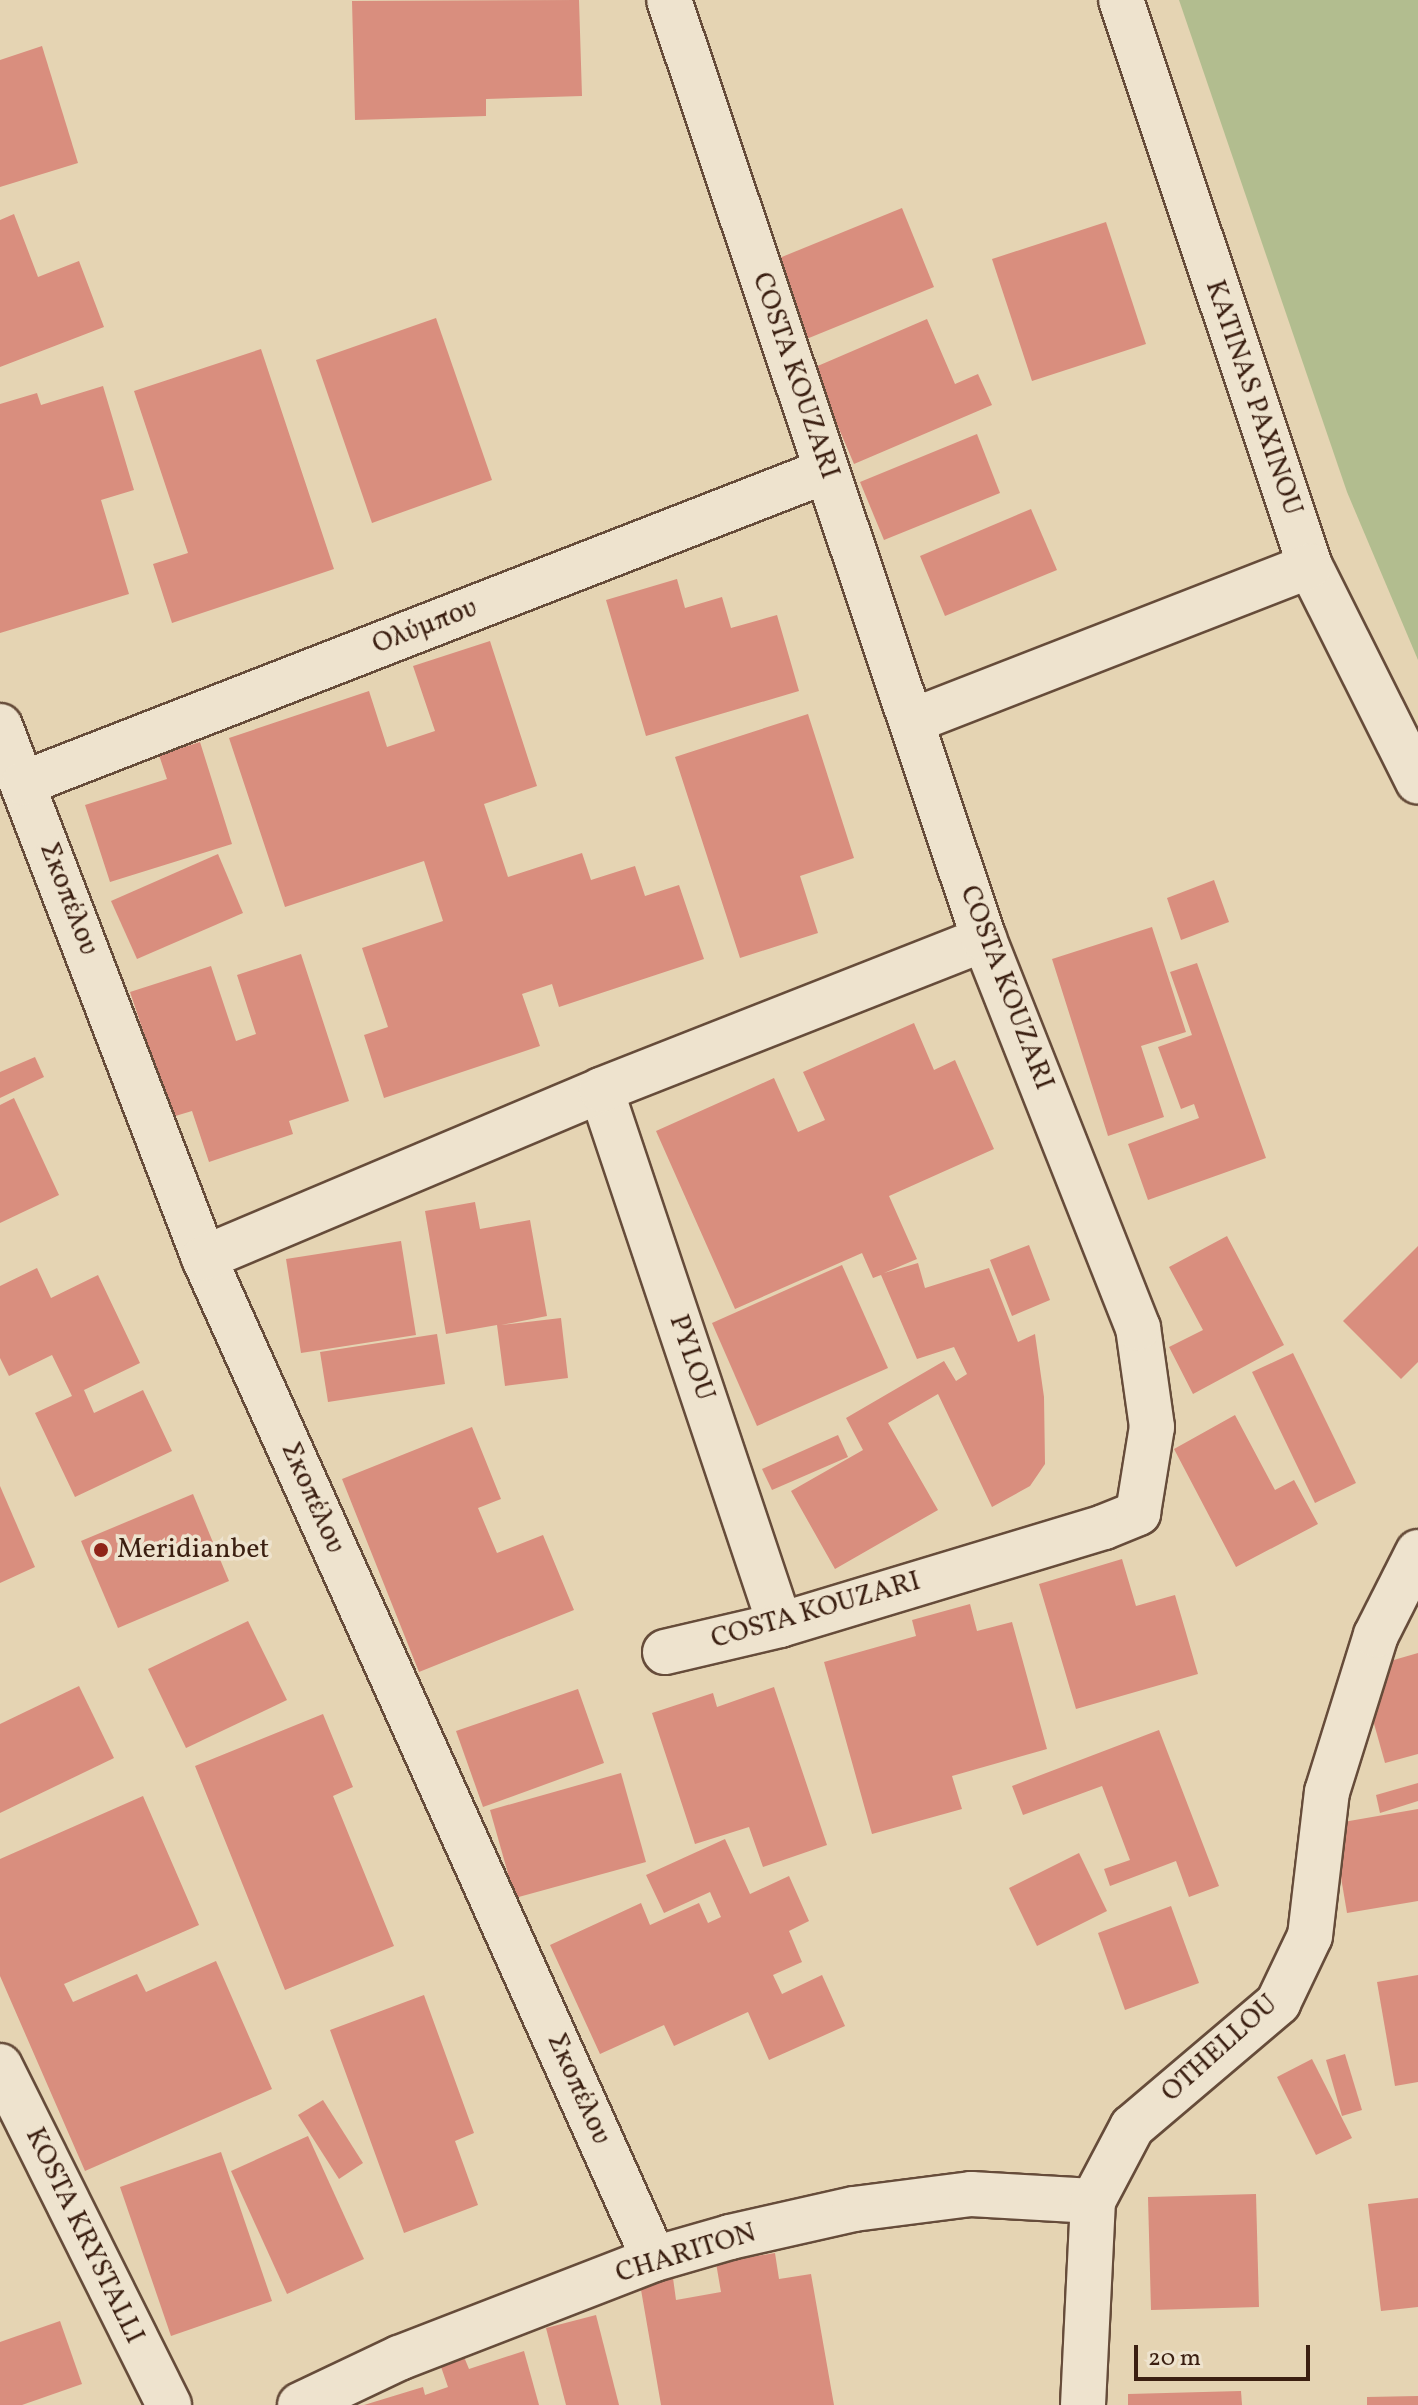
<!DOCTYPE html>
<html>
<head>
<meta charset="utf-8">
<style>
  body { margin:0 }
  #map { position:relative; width:1418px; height:2405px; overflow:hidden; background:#e5d4b3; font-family:Vollkorn,serif }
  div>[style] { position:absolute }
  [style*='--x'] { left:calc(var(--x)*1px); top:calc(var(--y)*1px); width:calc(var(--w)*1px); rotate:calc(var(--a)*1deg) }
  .green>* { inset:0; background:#b2bd8f }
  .building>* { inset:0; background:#d98e7e }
  .roads { filter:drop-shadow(2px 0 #664c3a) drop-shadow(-2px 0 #664c3a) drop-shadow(0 2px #664c3a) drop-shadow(0 -2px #664c3a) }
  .minor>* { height:44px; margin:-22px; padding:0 22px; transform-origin:22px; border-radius:22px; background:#eee3ce }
  .dots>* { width:22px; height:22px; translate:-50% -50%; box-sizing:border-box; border:4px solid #eee3ce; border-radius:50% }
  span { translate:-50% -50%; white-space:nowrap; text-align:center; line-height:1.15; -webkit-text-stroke:7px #eee3ce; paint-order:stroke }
  .street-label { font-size:28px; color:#3b1f11 }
  .poi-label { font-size:28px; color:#3b1f11 }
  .left { translate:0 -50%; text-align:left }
  .scale { position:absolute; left:1134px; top:2345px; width:176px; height:36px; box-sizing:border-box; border:4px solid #3b1f11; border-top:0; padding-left:10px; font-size:24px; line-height:28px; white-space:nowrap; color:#3b1f11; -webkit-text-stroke:6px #eee3ce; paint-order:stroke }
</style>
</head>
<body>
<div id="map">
  <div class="green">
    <i style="clip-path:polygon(1179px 0,1418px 0,1418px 660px,1347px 492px)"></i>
  </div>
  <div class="building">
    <i style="clip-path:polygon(579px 0,582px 96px,486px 99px,486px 116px,355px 120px,352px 1px)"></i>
    <i style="clip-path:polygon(42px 46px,78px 163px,0 187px,0 60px)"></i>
    <i style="clip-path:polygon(902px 208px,934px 287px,804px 340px,772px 261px)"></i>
    <i style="clip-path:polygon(14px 214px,38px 277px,79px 261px,104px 327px,0 367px,0 220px)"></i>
    <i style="clip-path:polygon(1106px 222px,1146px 344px,1032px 381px,992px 259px)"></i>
    <i style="clip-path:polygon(436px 318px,492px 480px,372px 523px,316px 360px)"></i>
    <i style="clip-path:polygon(927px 319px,955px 384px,978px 374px,992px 405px,854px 464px,813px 368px)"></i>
    <i style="clip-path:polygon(261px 349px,334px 569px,172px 623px,153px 564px,188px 553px,134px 391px)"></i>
    <i style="clip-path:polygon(103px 386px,134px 490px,101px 500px,129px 594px,0 633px,0 404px,37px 393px,41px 405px)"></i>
    <i style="clip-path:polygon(977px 434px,1000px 493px,884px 540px,860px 482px)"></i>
    <i style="clip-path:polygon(1031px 509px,1057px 570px,945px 616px,920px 556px)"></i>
    <i style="clip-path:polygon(677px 579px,685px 608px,722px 597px,731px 628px,777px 615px,799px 691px,646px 736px,606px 600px)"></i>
    <i style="clip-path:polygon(490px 641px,537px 786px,484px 804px,508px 877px,582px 853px,591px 880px,635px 866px,645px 896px,679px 885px,704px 959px,559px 1007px,552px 984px,522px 994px,540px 1046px,384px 1098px,364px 1035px,388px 1027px,362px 948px,443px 921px,424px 861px,285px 907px,229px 738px,369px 691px,387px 747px,435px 731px,413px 666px)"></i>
    <i style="clip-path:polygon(808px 714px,854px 858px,800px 876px,818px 933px,740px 958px,675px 757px)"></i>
    <i style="clip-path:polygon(200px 742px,232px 844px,110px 882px,85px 805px,167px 779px,159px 755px)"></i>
    <i style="clip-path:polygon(218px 854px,243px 913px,137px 959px,111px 901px)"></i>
    <i style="clip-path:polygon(1214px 880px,1229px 922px,1181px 940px,1167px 898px)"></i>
    <i style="clip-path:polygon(1152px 927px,1186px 1032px,1141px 1046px,1164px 1117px,1108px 1136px,1052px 959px)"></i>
    <i style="clip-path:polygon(301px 954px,349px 1101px,289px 1121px,293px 1134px,209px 1162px,192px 1111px,172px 1117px,130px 992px,211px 966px,236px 1041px,256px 1034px,237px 975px)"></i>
    <i style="clip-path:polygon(1197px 963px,1266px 1158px,1148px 1200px,1128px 1144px,1199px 1118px,1194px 1104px,1181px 1109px,1158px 1047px,1192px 1035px,1170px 972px)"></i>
    <i style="clip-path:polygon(914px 1023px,934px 1070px,955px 1060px,994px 1149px,889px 1196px,917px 1259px,884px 1273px,918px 1263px,925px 1288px,989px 1268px,1018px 1342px,1035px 1334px,1044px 1397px,1045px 1464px,1030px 1486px,992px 1507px,938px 1394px,888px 1423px,938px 1510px,835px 1569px,791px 1491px,863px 1450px,846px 1418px,944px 1361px,956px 1381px,967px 1374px,954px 1347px,917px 1359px,881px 1275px,873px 1278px,862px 1253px,735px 1309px,656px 1131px,774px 1078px,798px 1132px,825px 1120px,803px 1072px)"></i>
    <i style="clip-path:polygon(35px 1057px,44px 1077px,0 1098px,0 1072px)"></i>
    <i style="clip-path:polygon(14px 1098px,59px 1195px,0 1223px,0 1105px)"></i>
    <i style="clip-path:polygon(475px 1202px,480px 1229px,530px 1220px,547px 1316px,501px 1325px,561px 1318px,568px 1378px,505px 1386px,497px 1325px,446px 1334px,425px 1211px)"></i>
    <i style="clip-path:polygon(1227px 1236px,1284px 1345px,1193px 1394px,1169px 1347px,1203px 1330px,1169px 1267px)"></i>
    <i style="clip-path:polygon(401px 1241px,416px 1335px,301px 1353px,286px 1259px)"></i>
    <i style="clip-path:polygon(1029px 1245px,1050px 1300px,1012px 1316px,990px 1260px)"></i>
    <i style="clip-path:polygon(1418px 1246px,1418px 1362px,1401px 1379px,1343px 1321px)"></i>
    <i style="clip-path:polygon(842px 1265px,888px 1368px,757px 1426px,712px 1323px)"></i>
    <i style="clip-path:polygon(37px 1268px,51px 1298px,98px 1275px,140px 1363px,84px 1390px,94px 1413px,143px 1390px,172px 1451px,75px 1497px,35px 1413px,72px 1396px,52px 1355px,9px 1376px,0 1358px,0 1286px)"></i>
    <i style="clip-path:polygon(437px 1334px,445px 1384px,328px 1402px,320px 1352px)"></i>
    <i style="clip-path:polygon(1293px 1353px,1356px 1483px,1315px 1503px,1252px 1372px)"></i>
    <i style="clip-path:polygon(1235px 1415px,1275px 1490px,1294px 1480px,1318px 1524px,1236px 1567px,1174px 1449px)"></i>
    <i style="clip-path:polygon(472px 1427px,501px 1499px,478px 1508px,497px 1553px,543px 1535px,574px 1610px,419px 1672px,342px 1479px)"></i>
    <i style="clip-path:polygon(838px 1435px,848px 1457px,772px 1490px,762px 1469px)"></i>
    <i style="clip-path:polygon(0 1486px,35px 1567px,0 1583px)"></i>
    <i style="clip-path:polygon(193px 1494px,229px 1581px,118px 1628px,81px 1541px)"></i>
    <i style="clip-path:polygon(1122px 1559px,1136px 1606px,1175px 1595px,1198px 1674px,1076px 1709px,1039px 1584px)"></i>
    <i style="clip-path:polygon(970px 1604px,977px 1631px,1012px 1622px,1047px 1749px,952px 1776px,962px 1809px,872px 1834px,824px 1662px,916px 1636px,912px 1620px)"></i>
    <i style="clip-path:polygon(248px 1621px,287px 1700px,186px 1748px,148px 1669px)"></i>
    <i style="clip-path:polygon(1418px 1653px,1418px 1754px,1385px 1763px,1359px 1670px)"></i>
    <i style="clip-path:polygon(79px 1686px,114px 1758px,0 1813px,0 1724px)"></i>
    <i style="clip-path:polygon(774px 1687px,827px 1845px,763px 1867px,749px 1827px,695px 1844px,652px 1713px,713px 1693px,717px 1707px)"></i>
    <i style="clip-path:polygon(578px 1689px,604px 1763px,483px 1807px,456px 1731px)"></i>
    <i style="clip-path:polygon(323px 1714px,353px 1787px,333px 1796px,394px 1946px,285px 1990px,195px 1766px)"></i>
    <i style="clip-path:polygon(1159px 1730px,1219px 1886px,1189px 1897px,1176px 1861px,1110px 1886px,1104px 1869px,1130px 1860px,1102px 1786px,1023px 1815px,1012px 1786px)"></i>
    <i style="clip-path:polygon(621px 1773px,646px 1862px,515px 1898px,490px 1810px)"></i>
    <i style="clip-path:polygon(1418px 1783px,1418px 1801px,1380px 1813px,1376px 1795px)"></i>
    <i style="clip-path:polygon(143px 1796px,199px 1925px,64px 1984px,73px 2002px,137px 1974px,146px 1992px,216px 1961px,272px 2089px,85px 2171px,0 1976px,0 1859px)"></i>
    <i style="clip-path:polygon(1418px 1809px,1418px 1901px,1347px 1913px,1332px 1824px)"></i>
    <i style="clip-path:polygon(725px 1839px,750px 1894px,789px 1876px,809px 1921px,789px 1931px,802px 1962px,773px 1975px,782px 1994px,822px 1975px,845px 2026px,769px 2060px,748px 2012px,674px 2046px,664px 2025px,600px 2054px,550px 1945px,641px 1903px,650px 1925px,699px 1903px,708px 1923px,721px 1917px,710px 1892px,664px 1913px,646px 1875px)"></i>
    <i style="clip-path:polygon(1079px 1853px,1107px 1911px,1037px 1946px,1009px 1888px)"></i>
    <i style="clip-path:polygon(1171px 1906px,1199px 1983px,1125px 2010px,1098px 1933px)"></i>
    <i style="clip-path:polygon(1418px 1975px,1418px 2082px,1395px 2086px,1377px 1982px)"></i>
    <i style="clip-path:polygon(424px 1995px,474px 2133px,455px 2141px,478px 2205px,404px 2233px,330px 2030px)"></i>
    <i style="clip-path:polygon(1345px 2054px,1362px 2110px,1342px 2116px,1326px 2060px)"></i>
    <i style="clip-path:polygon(1312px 2059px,1352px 2138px,1316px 2155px,1277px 2077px)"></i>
    <i style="clip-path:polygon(323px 2100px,363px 2163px,339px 2179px,298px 2115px)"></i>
    <i style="clip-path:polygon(308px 2136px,364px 2259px,287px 2294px,231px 2171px)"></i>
    <i style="clip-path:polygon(221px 2152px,272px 2301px,171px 2336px,120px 2187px)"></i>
    <i style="clip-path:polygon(1256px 2194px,1259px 2307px,1151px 2310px,1148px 2197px)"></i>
    <i style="clip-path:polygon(1418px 2198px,1418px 2307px,1381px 2311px,1368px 2204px)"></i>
    <i style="clip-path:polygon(775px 2253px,779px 2279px,811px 2274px,834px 2405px,661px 2405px,640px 2284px,673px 2278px,676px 2300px,721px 2292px,716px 2263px)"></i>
    <i style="clip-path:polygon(596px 2315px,619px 2405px,566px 2405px,546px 2328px)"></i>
    <i style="clip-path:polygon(60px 2321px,82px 2384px,22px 2405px,0 2405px,0 2342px)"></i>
    <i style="clip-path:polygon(524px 2351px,539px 2405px,364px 2405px,423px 2387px,425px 2395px,448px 2387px,439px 2361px,462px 2352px,469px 2369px)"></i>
    <i style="clip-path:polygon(1241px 2391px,1242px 2405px,1128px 2405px,1128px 2394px)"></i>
    <i style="clip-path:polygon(1418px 2396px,1418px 2405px,1367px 2405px,1367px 2397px)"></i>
  </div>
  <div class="roads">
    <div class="minor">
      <i style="--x:1121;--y:0;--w:597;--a:71.53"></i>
      <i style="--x:1310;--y:566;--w:241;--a:63.4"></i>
      <i style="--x:912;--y:721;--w:427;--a:-21.3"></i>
      <i style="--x:0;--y:726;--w:570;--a:69.02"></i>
      <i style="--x:204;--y:1258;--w:1097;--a:65.79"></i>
      <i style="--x:24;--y:783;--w:861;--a:-21.26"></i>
      <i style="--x:601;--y:1090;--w:564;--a:71.5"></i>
      <i style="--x:204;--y:1258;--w:431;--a:-22.9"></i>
      <i style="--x:601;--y:1090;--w:412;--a:-21.5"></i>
      <i style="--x:665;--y:1652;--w:118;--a:-13.2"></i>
      <i style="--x:780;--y:1625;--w:338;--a:-16.8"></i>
      <i style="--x:1104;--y:1527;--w:37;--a:-22"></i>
      <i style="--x:1138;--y:1513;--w:87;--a:-80.8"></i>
      <i style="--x:1152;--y:1427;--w:100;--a:-98"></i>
      <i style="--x:1138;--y:1328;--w:418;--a:-111.6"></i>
      <i style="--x:984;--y:939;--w:990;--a:-108.54"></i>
      <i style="--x:0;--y:2066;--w:379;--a:63.5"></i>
      <i style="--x:300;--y:2405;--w:110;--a:-25.4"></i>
      <i style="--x:399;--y:2358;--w:274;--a:-21.2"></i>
      <i style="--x:654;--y:2259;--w:79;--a:-16.1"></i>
      <i style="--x:730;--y:2237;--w:127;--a:-12.7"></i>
      <i style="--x:854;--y:2209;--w:118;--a:-7.3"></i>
      <i style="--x:971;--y:2194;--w:122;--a:3.3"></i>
      <i style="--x:1083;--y:2405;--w:204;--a:-87.2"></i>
      <i style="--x:1093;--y:2201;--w:84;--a:-62.2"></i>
      <i style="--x:1132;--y:2127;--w:192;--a:-40.3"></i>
      <i style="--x:1278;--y:2003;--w:74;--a:-64.5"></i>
      <i style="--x:1310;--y:1936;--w:145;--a:-83.3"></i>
      <i style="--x:1327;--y:1792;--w:164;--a:-72.7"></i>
      <i style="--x:1376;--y:1635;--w:93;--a:-63.2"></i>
    </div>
  </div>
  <div class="dots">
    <i style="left:101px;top:1550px;background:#8f2418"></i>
  </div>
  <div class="street-label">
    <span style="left:795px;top:376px;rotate:71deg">COSTA KOUZARI</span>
    <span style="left:1253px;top:398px;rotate:71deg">KATINAS PAXINOU</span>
    <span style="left:425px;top:627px;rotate:-21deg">Ολύμπου</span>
    <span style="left:68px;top:899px;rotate:69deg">Σκοπέλου</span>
    <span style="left:1006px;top:988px;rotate:69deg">COSTA KOUZARI</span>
    <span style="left:691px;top:1358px;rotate:71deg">PYLOU</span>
    <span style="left:312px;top:1498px;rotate:66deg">Σκοπέλου</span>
    <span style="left:816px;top:1611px;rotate:-16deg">COSTA KOUZARI</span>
    <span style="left:1220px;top:2049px;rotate:-42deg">OTHELLOU</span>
    <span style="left:578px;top:2089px;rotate:66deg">Σκοπέλου</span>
    <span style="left:84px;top:2236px;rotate:64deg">KOSTA KRYSTALLI</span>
    <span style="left:686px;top:2254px;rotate:-17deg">CHARITON</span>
  </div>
  <div class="poi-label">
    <span class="left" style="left:117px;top:1550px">Meridianbet</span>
  </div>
  <div class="scale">20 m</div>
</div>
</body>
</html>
